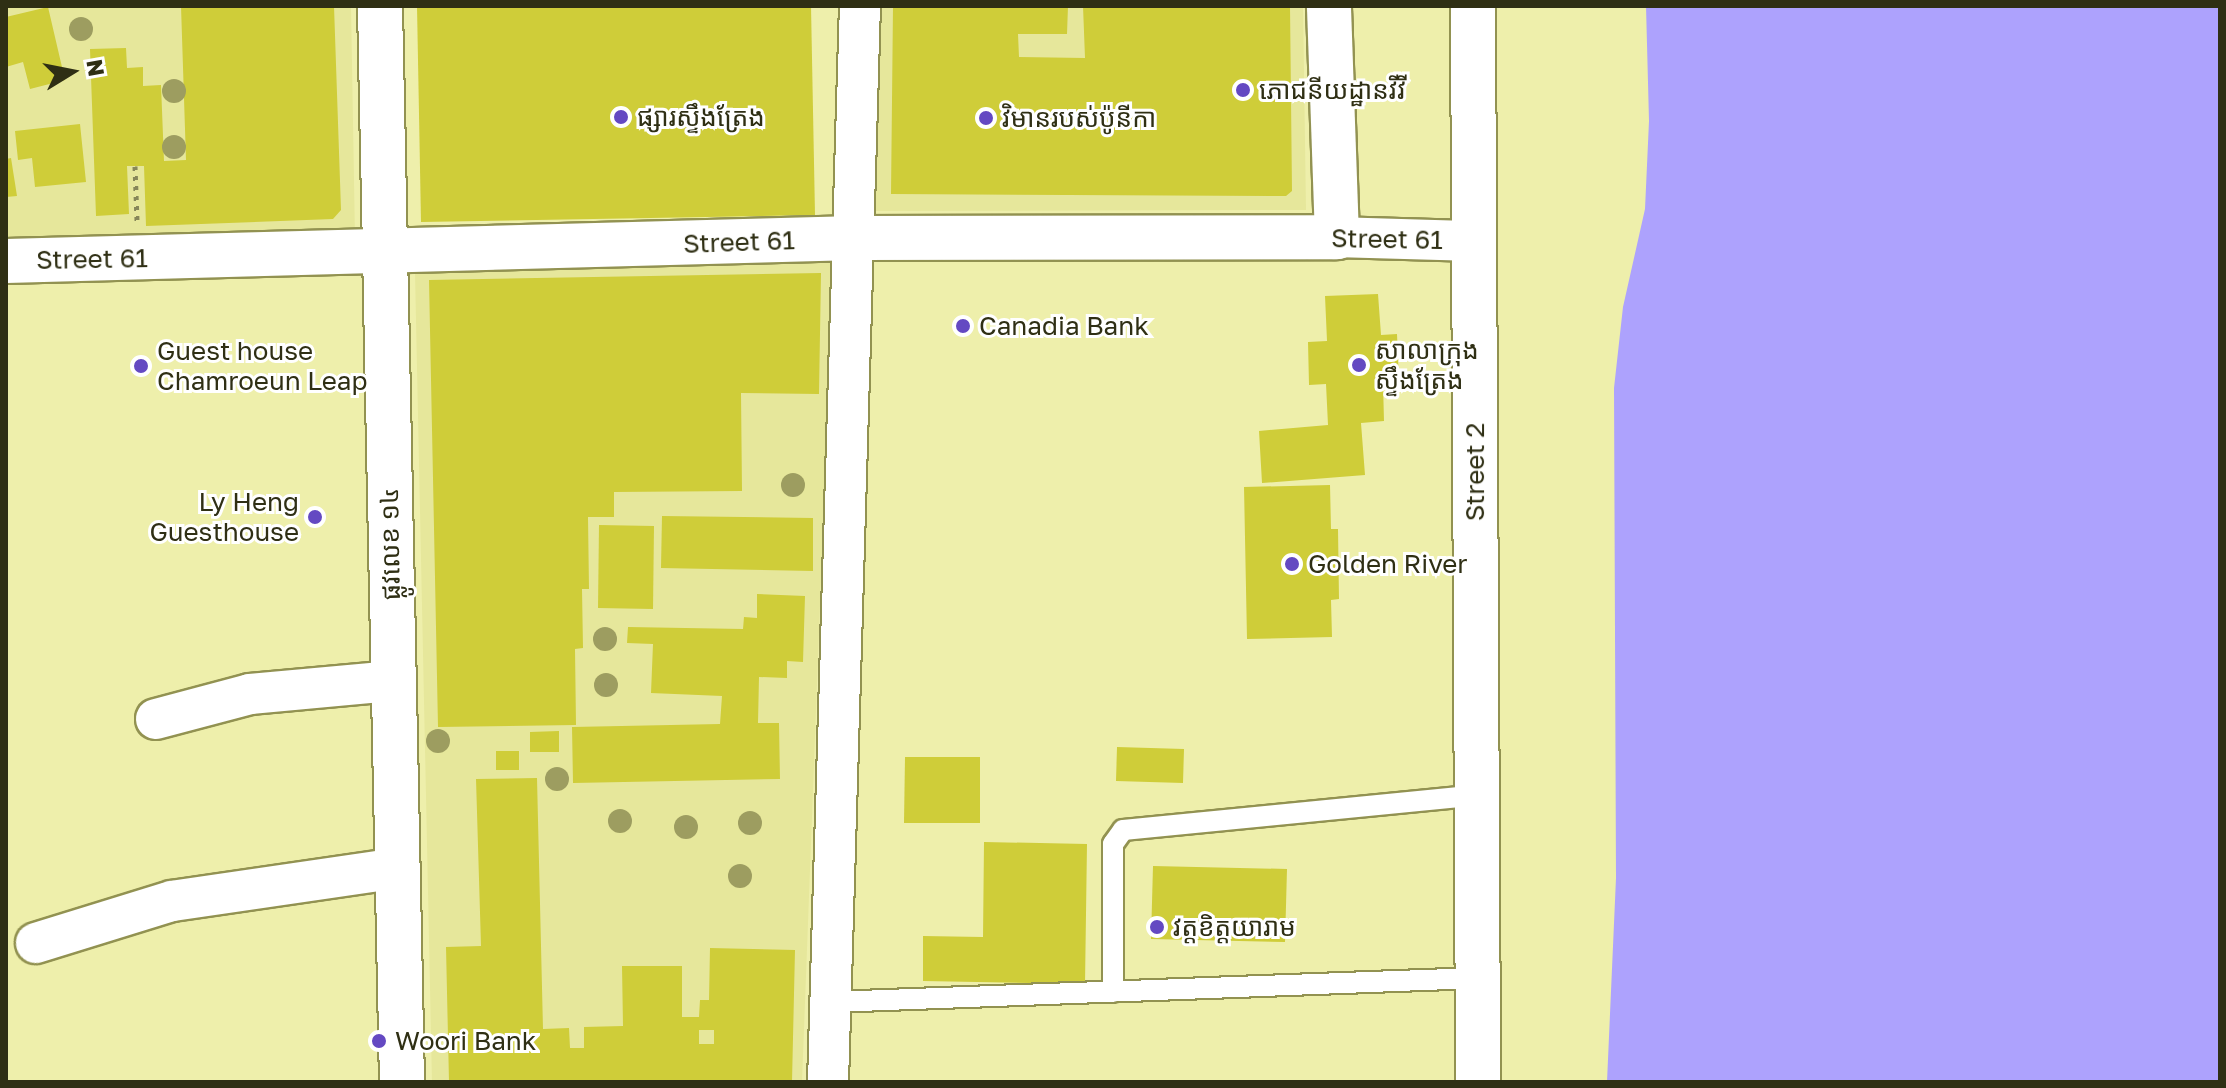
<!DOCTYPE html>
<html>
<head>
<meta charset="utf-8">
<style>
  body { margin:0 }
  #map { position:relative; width:2226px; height:1088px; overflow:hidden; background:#eeefab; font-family:"Golos Text","Noto Sans Khmer",sans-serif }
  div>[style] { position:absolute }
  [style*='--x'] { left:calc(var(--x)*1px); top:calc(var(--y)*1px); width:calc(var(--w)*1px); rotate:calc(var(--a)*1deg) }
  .built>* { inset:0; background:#e6e79b }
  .water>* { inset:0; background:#ada2fd }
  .building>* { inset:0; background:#cfcd39 }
  .path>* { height:5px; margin-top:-2.5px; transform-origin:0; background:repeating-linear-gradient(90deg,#878759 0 4px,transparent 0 10px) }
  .roads { filter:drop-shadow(2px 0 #929251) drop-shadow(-2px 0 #929251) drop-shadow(0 2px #929251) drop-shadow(0 -2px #929251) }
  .service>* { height:20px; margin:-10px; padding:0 10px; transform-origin:10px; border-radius:10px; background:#fff }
  .minor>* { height:40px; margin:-20px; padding:0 20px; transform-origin:20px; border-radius:20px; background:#fff }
  .tertiary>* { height:44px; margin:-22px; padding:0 22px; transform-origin:22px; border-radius:22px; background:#fff }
  .secondary>* { height:44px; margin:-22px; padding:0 22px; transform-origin:22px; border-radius:22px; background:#fff }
  .trees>* { width:24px; height:24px; margin:-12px; border-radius:50%; background:#9d9d60 }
  .dots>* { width:22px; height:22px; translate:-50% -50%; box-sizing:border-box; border:4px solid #fff; border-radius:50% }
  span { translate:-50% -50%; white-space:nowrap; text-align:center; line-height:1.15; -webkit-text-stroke:6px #fff; paint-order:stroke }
  .poi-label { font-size:26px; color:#2f2f14 }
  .left { translate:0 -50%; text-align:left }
  .right { translate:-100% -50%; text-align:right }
  .street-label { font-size:26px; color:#2f2f14 }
  .frame { position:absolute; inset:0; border:8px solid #2f2f14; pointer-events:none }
  .north { position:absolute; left:32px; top:32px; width:80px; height:80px; -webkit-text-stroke:6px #fff; paint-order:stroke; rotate:80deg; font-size:22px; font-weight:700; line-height:32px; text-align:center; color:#2f2f14 }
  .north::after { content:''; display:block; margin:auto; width:28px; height:36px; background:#2f2f14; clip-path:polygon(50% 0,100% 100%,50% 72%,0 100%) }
</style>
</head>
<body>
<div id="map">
  <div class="built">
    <i style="clip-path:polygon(6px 6px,351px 6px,355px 239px,6px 244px)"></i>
    <i style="clip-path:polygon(876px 6px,1303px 6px,1306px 210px,873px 211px)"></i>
    <i style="clip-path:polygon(833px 260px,802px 1082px,432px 1082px,415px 272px)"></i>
  </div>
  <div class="water">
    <i style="clip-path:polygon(1646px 6px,2220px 6px,2220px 1082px,1607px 1082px,1616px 878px,1614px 388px,1623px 307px,1645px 209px,1649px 121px)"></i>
  </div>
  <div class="building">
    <i style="clip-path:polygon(181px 6px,334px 6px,341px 210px,333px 219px,146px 226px,144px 166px,127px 166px,129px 214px,96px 216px,90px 49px,126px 48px,127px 68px,143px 67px,143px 86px,161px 85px,164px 161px,186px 160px)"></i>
    <i style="clip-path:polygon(417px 6px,811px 6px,815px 215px,421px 222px)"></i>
    <i style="clip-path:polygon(893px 6px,1068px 6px,1067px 34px,1018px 34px,1019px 57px,1085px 58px,1083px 6px,1290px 6px,1292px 191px,1286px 196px,891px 194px)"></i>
    <i style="clip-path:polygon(48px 7px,65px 80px,30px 89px,23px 62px,6px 67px,6px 17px)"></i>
    <i style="clip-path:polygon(80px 124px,86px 182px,35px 187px,32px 158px,18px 160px,15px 131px)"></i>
    <i style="clip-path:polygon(11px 158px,17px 196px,6px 197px,6px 159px)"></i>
    <i style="clip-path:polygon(821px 273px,819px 394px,741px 393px,742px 491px,614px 492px,614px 517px,588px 517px,589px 589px,582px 589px,583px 648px,575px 649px,576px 725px,438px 727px,429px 280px)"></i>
    <i style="clip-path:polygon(1378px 294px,1381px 335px,1397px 334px,1399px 382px,1383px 383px,1384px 421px,1361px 423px,1365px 475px,1262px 483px,1259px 431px,1328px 425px,1326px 384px,1309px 385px,1308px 342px,1327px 341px,1325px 296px)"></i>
    <i style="clip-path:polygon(1330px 485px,1331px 529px,1338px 529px,1339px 599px,1331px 600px,1332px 637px,1247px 639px,1244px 487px)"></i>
    <i style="clip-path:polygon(662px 516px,813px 518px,813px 571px,661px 568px)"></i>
    <i style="clip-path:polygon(599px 525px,654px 526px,653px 609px,598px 608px)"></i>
    <i style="clip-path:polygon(757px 594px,805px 596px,803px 662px,787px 661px,787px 678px,759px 677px,758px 723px,779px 723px,780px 779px,573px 783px,572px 727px,720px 724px,722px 696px,651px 693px,653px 644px,627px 643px,628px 627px,743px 629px,744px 617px,757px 618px)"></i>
    <i style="clip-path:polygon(559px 731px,559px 752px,530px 752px,530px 732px)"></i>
    <i style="clip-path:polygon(1117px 747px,1184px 749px,1183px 783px,1116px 781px)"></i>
    <i style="clip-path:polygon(496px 751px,519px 751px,519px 770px,496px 770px)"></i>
    <i style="clip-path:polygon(905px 757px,980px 757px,980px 823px,904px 823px)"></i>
    <i style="clip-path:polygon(evenodd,537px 778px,543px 1029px,569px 1028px,570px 1048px,584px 1048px,584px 1027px,623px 1026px,622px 966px,682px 966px,682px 1017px,699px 1017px,700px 1000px,709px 1000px,710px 948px,795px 950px,792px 1082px,449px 1082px,446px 947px,481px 946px,476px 779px,537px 778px,699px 1030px,714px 1030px,714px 1044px,699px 1044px,699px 1030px)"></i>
    <i style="clip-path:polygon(984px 842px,1087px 844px,1085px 984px,923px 981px,923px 936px,983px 937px)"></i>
    <i style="clip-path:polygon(1153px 866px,1287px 869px,1285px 942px,1151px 939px)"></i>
  </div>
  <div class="path">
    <i style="--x:135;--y:166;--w:55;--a:87.9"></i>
  </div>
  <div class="roads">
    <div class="service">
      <i style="--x:1113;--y:992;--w:148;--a:-90"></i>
      <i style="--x:1113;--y:844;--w:17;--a:-54"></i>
      <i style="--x:1123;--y:830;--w:356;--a:-5.6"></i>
      <i style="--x:832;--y:1002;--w:646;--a:-2.13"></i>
    </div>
    <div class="minor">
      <i style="--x:1337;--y:237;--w:136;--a:1.7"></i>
      <i style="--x:156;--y:719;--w:97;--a:-14.9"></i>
      <i style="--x:250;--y:694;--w:144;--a:-5.2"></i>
      <i style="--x:36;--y:943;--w:142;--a:-17.2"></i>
      <i style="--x:172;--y:901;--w:227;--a:-8.3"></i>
      <i style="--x:828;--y:1082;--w:1076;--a:-88.3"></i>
    </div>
    <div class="tertiary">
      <i style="--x:380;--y:6;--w:1076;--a:88.83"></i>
      <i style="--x:6;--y:261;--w:850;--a:-1.55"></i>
      <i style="--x:856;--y:238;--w:481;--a:-0.1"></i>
      <i style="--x:1337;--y:237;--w:231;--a:-92"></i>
    </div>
    <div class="secondary">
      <i style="--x:1473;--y:6;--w:1076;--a:89.73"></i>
    </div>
  </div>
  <div class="trees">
    <i style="left:81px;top:29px"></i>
    <i style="left:174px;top:91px"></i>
    <i style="left:174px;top:147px"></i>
    <i style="left:793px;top:485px"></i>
    <i style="left:605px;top:639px"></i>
    <i style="left:606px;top:685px"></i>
    <i style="left:438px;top:741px"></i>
    <i style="left:557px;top:779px"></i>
    <i style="left:620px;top:821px"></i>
    <i style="left:750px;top:823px"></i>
    <i style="left:686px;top:827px"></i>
    <i style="left:740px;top:876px"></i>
  </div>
  <div class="dots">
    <i style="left:1243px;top:90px;background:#6449c2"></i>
    <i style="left:621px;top:117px;background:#6449c2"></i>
    <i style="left:986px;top:118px;background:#6449c2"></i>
    <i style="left:963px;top:326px;background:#6449c2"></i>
    <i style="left:1359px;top:365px;background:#6449c2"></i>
    <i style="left:141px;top:366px;background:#6449c2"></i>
    <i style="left:315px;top:517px;background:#6449c2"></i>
    <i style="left:1292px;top:564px;background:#6449c2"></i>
    <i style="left:1157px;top:927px;background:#6449c2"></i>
    <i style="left:379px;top:1041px;background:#6449c2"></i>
  </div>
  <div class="poi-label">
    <span class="left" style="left:1259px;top:90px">ភោជនីយដ្ឋានវីវី</span>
    <span class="left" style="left:637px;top:117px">ផ្សារស្ទឹងត្រែង</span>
    <span class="left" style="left:1002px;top:118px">វិមានរបស់ប៉ូនីកា</span>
    <span class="left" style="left:979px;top:326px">Canadia Bank</span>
    <span class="left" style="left:1375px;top:365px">សាលាក្រុង<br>ស្ទឹងត្រែង</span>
    <span class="left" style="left:157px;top:366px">Guest house<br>Chamroeun Leap</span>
    <span class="right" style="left:299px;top:517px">Ly Heng<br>Guesthouse</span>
    <span class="left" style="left:1308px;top:564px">Golden River</span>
    <span class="left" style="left:1173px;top:927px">វត្តខិត្តយារាម</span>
    <span class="left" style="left:395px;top:1041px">Woori Bank</span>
  </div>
  <div class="street-label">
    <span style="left:1387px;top:239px;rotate:1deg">Street 61</span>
    <span style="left:739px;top:242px;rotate:-2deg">Street 61</span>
    <span style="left:92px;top:259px;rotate:-1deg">Street 61</span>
    <span style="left:1475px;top:472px;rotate:-90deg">Street 2</span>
    <span style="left:390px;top:544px;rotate:-91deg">ផ្លូវលេខ ១៤</span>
  </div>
  <div class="frame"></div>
  <div class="north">N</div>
</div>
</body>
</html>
